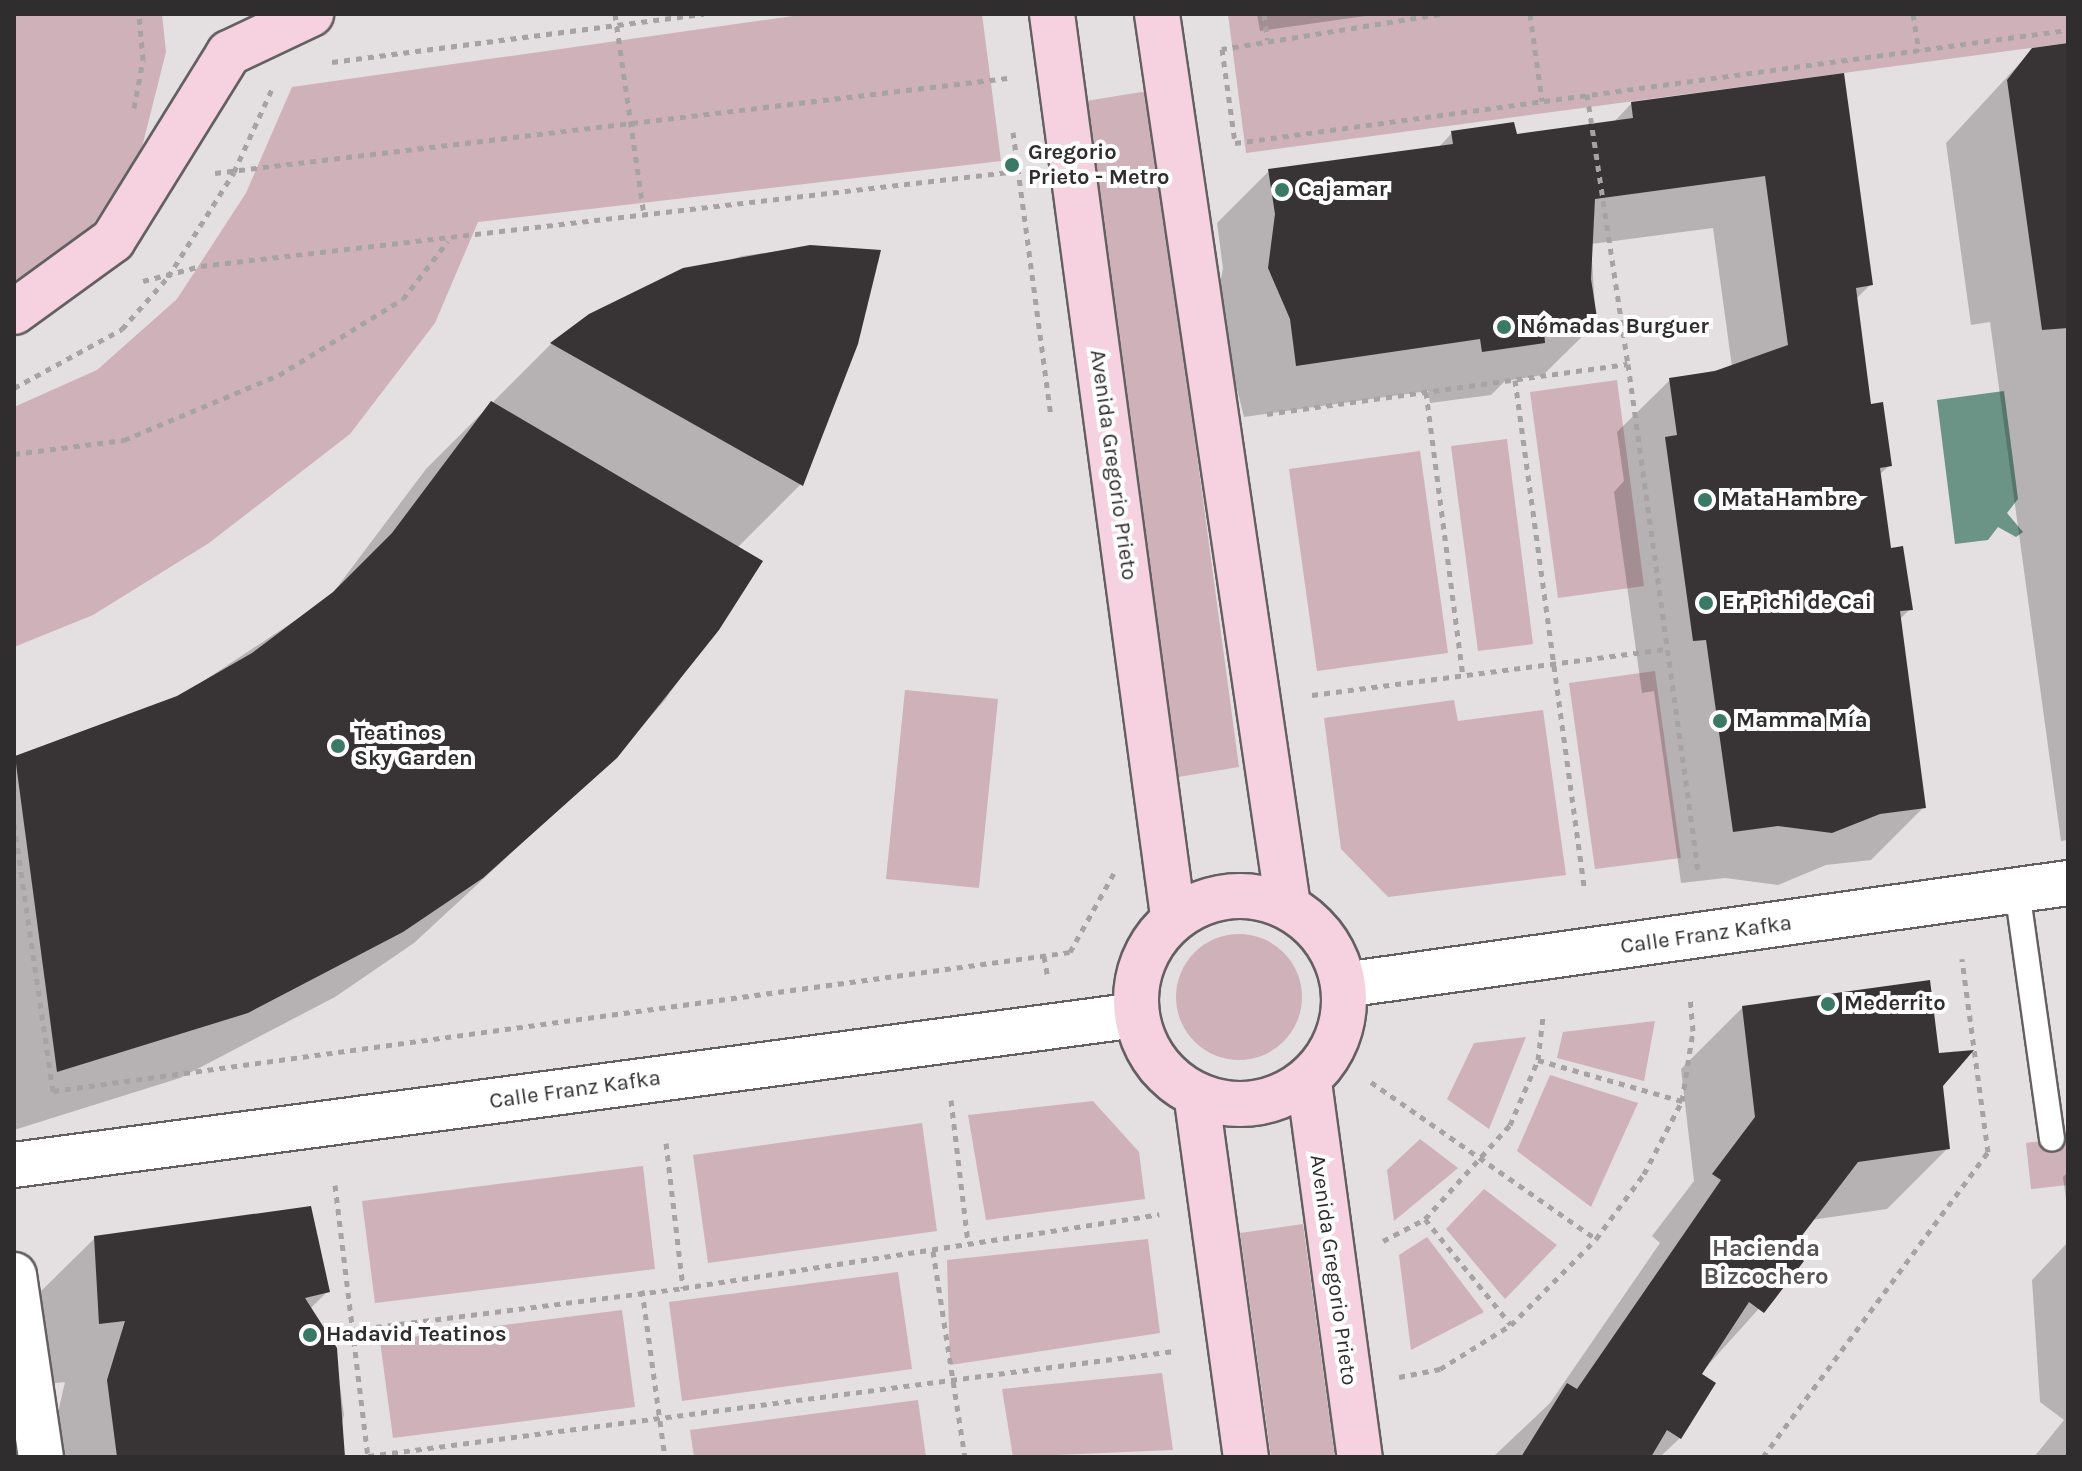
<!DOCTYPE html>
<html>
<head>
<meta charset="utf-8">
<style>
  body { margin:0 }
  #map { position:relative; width:2082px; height:1471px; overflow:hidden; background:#e4dfe0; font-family:Karla,sans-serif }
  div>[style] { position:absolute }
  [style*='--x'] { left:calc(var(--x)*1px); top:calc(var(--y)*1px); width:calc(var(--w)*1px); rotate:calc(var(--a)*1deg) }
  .green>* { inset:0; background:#cfb1b9 }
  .round { border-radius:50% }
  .water>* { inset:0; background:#6c9486 }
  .shadow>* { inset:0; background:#0003 }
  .building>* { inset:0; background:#383435 }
  .path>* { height:5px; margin-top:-2.5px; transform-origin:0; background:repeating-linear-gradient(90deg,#a7a3a4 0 6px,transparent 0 12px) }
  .roads { filter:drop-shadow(2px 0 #646061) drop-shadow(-2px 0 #646061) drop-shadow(0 2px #646061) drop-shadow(0 -2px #646061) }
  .lane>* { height:24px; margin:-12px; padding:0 12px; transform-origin:12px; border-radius:12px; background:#fff }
  .street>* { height:44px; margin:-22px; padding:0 22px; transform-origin:22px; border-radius:22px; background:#fff }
  .secondary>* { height:44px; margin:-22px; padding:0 22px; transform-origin:22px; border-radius:22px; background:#f6d1df }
  .secondary>.ring { margin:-22px; padding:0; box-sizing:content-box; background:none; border:44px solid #f6d1df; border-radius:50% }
  .dots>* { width:22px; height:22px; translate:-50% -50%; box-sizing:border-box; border:4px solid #fff; border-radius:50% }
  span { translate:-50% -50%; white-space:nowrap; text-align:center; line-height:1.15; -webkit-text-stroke:8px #fff; paint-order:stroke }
  .poi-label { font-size:22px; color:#2f2d2e; font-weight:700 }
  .left { translate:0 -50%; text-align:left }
  .street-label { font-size:22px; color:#2f2d2e }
  .neighbourhood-label { font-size:24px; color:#565253; font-weight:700 }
  .frame { position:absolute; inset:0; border:16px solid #2f2d2e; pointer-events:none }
</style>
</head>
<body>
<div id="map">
  <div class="green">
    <i style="clip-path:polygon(14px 14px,162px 14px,166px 52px,141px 151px,86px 235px,14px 281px)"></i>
    <i style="clip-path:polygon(807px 14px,982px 14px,1001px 161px,478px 222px,435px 323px,350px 434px,209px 543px,93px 615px,14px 647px,14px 407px,97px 370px,177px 299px,246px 193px,292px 87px)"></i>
    <i style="clip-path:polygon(1228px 14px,2068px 14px,2068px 43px,1246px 153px)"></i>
    <i style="clip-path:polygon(1148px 91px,1239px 767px,1178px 777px,1086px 101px)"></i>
    <i style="clip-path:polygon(1617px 380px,1644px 586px,1558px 598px,1530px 392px)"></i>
    <i style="clip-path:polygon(1507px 439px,1533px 644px,1478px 651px,1451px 446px)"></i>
    <i style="clip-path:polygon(1420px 451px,1448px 653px,1317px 671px,1289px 469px)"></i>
    <i style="clip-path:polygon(1655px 671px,1681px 858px,1595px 869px,1569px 683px)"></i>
    <i style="clip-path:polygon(905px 690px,998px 699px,979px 888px,886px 879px)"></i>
    <i style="clip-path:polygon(1454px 700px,1458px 721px,1543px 710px,1566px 875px,1388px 897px,1341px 849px,1324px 718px)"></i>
    <i class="round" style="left:1176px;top:934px;width:126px;height:126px"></i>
    <i style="clip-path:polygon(1655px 1021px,1644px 1081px,1557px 1058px,1563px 1032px)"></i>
    <i style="clip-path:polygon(1526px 1037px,1489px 1129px,1447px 1099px,1474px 1043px)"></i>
    <i style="clip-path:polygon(1550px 1075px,1638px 1103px,1591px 1207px,1517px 1151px)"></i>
    <i style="clip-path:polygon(1093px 1101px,1139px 1152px,1145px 1199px,986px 1220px,968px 1115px)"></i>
    <i style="clip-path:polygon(922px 1123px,937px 1231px,708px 1263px,693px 1155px)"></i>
    <i style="clip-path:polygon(2068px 1137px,2068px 1185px,2031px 1189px,2026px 1143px)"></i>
    <i style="clip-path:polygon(1420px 1139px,1458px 1168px,1394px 1221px,1387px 1170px)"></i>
    <i style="clip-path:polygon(643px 1166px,655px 1269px,375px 1303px,362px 1201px)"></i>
    <i style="clip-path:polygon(1484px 1189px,1557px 1245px,1505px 1299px,1446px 1229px)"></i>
    <i style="clip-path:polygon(1303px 1224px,1335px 1457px,1271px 1457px,1240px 1233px)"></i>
    <i style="clip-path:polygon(1427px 1237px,1484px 1312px,1411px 1350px,1399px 1255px)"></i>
    <i style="clip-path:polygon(1148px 1239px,1160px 1333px,950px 1365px,947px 1260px)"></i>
    <i style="clip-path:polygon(898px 1272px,912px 1369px,682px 1401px,669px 1302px)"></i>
    <i style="clip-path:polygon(622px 1310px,635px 1407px,393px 1438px,380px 1341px)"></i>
    <i style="clip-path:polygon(1162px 1373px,1173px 1450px,1013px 1457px,1002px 1389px)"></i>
    <i style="clip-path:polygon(918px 1400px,926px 1457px,694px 1457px,690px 1430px)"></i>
  </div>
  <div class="water">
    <i style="clip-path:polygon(2004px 391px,2018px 499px,2007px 513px,2023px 532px,2016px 537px,1998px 527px,1988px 540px,1955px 544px,1937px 400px)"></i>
  </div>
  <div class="shadow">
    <i style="clip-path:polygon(1257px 14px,1379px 14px,1260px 31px)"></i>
    <i style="clip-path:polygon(2068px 45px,2068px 840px,2061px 841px,1990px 322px,1971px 325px,1946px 143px,2033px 49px)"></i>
    <i style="clip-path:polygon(1842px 75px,1871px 284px,1856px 299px,1869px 406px,1890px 465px,1879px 475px,1889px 550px,1910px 609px,1899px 620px,1924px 807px,1871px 860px,1826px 865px,1778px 885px,1725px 878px,1681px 883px,1654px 691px,1642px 693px,1614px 492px,1624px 481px,1617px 432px,1670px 380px,1732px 367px,1713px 228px,1591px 244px,1596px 323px,1543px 375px,1505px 381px,1491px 395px,1430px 403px,1428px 391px,1244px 417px,1216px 306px,1223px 268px,1217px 223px,1269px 171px,1438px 148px,1452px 133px,1515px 136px,1613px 123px,1631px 104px)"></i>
    <i style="clip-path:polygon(810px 247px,801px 484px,737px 548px,761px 561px,665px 700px,616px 756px,414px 943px,335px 997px,180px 1078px,14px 1130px,14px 759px,178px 698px,329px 598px,426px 469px,551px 344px,633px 293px,742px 256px)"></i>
    <i style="clip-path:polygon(1743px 1007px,1941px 1085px,1948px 1148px,1887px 1209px,1811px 1220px,1788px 1251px,1802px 1261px,1700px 1374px,1680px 1438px,1660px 1457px,1493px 1457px,1550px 1403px,1660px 1243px,1652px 1236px,1694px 1181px,1681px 1069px)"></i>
    <i style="clip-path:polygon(2068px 1172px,2068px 1214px,2063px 1177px)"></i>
    <i style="clip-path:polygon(95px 1238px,328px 1291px,310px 1309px,335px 1349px,344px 1415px,332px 1457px,48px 1457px,65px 1382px,38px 1385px,33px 1299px)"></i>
    <i style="clip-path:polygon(2068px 1242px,2068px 1457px,2034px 1457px,2064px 1420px,2040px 1402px,2032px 1280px)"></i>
  </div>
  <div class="building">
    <i style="clip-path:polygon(2068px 43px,2068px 328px,2042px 330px,2007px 80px,2032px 48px)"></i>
    <i style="clip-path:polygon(1844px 73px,1873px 285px,1856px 288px,1871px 404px,1883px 402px,1892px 466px,1880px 468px,1891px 548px,1903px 546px,1913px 610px,1900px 611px,1926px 808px,1880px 814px,1832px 833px,1778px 826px,1733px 832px,1706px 640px,1693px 641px,1665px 437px,1677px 435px,1669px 378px,1715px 371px,1788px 345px,1765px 176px,1595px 199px,1591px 279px,1598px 324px,1544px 331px,1545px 343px,1482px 352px,1480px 339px,1296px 366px,1290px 319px,1268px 268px,1275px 214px,1268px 169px,1453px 144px,1451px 131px,1514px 122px,1517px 134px,1633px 118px,1631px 102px)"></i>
    <i style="clip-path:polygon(810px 245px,881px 250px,858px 344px,803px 486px,550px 343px,589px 314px,683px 268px)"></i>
    <i style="clip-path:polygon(491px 401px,763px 561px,719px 630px,617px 758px,483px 878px,403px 932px,248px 1013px,57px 1072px,15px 756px,177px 696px,252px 653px,333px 592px,392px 533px)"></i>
    <i style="clip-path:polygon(1930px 980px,1939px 1053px,1974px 1050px,1943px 1086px,1950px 1149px,1858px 1162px,1791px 1250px,1804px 1261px,1764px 1313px,1749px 1302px,1702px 1374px,1716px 1383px,1681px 1439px,1667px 1430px,1651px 1457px,1521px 1457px,1567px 1383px,1577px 1389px,1721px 1180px,1712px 1174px,1755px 1117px,1742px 1006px)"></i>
    <i style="clip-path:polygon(311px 1206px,330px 1292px,305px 1298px,337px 1348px,345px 1457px,117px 1457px,107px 1380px,125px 1321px,99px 1324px,94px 1236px)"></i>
  </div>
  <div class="path">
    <i style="--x:615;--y:14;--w:203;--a:81.8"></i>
    <i style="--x:1264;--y:14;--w:26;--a:83"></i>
    <i style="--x:1440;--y:14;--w:221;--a:170.9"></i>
    <i style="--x:1222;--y:49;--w:95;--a:82.1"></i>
    <i style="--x:1235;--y:143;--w:841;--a:-7.73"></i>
    <i style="--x:1530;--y:14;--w:88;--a:82.1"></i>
    <i style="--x:1913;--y:14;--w:37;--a:81"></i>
    <i style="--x:332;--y:62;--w:375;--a:-7.4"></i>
    <i style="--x:1587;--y:94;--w:273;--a:81.4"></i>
    <i style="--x:134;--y:108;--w:49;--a:-79.4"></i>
    <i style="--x:143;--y:60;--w:46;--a:-95"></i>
    <i style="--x:1013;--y:132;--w:286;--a:82.4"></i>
    <i style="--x:215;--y:173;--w:798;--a:-6.84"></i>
    <i style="--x:143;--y:281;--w:60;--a:-14.5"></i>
    <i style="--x:201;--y:266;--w:823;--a:-6.63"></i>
    <i style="--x:1515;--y:380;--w:511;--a:82.23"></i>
    <i style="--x:14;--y:388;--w:123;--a:-28.6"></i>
    <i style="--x:122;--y:329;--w:69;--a:-48.5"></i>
    <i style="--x:168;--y:277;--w:124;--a:-57.8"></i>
    <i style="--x:234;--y:172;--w:94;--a:-65.4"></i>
    <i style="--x:1426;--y:392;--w:286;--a:82.6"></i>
    <i style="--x:1267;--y:414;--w:364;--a:-7.9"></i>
    <i style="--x:1628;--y:364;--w:511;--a:82.12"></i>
    <i style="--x:14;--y:454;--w:111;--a:-7.3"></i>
    <i style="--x:124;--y:440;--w:168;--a:-22.8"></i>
    <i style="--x:279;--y:375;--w:145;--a:-31.5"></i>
    <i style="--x:403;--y:299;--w:73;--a:-52.2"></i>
    <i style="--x:1312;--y:695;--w:359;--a:-7.4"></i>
    <i style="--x:14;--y:824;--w:270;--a:81.7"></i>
    <i style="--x:53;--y:1091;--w:1026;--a:-7.78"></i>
    <i style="--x:1070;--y:952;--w:90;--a:-60.9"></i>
    <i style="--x:1044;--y:956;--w:23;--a:80"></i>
    <i style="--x:1538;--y:1060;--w:150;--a:15.9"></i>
    <i style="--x:1371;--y:1082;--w:274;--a:34.9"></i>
    <i style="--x:951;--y:1100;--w:144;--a:83.2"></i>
    <i style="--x:666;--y:1143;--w:146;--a:83.3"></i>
    <i style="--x:335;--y:1185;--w:274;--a:83.1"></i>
    <i style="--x:1425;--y:1219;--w:136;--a:50.9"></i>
    <i style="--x:1383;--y:1241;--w:47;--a:-27.6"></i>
    <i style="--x:1425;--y:1219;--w:127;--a:-47.9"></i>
    <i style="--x:1510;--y:1125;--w:71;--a:-66.7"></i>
    <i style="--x:1538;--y:1060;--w:43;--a:-83.4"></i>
    <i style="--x:933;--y:1251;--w:208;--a:81.2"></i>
    <i style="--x:642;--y:1290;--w:169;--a:82.2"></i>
    <i style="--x:352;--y:1330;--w:334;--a:-7.2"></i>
    <i style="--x:683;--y:1288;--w:482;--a:-8.8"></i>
    <i style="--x:1399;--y:1377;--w:42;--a:-11"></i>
    <i style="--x:1440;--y:1369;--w:84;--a:-31.8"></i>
    <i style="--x:1511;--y:1325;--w:121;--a:-45.3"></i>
    <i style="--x:1596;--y:1239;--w:81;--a:-53.6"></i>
    <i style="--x:1644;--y:1174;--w:82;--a:-62.5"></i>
    <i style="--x:1682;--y:1101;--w:71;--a:-81.1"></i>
    <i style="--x:1693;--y:1031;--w:34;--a:-95"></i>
    <i style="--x:368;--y:1456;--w:813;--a:-7.42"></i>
    <i style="--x:1763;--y:1457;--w:379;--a:-53.6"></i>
    <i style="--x:1988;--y:1152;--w:195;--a:-97.7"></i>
  </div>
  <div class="roads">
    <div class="lane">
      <i style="--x:2017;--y:890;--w:251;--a:82"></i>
    </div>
    <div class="street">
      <i style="--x:1344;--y:985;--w:731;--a:-8.02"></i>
      <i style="--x:14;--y:1165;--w:1132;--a:-7.61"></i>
      <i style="--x:14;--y:1275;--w:184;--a:81.6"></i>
    </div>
    <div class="secondary">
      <i style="--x:1052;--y:14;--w:910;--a:82.36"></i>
      <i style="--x:1157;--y:14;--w:901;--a:81.64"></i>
      <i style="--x:14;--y:312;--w:122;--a:-36"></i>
      <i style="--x:113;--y:240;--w:220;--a:-58.2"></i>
      <i style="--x:229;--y:53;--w:91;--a:-25.4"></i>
      <i class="ring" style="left:1136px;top:896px;width:164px;height:164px"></i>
      <i style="--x:1309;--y:1082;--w:378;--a:82.3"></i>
      <i style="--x:1197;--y:1100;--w:360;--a:82.2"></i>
    </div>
  </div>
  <div class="dots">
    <i style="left:1012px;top:165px;background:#3a7966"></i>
    <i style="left:1282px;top:190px;background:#3a7966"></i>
    <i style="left:1504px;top:327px;background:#3a7966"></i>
    <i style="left:1705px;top:500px;background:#3a7966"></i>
    <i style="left:1706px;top:603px;background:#3a7966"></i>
    <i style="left:1720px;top:721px;background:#3a7966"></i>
    <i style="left:338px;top:746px;background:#3a7966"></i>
    <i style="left:1828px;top:1004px;background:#3a7966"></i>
    <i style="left:310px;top:1335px;background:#3a7966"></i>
  </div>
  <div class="poi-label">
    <span class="left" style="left:1028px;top:165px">Gregorio<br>Prieto - Metro</span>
    <span class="left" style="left:1298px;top:190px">Cajamar</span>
    <span class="left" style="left:1520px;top:327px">Nómadas Burguer</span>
    <span class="left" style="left:1721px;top:500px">MataHambre</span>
    <span class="left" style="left:1722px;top:603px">Er Pichi de Cai</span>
    <span class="left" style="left:1736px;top:721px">Mamma Mía</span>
    <span class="left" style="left:354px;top:746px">Teatinos<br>Sky Garden</span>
    <span class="left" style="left:1844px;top:1004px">Mederrito</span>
    <span class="left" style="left:326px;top:1335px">Hadavid Teatinos</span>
  </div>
  <div class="street-label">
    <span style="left:1113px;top:465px;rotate:82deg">Avenida Gregorio Prieto</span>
    <span style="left:1706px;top:935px;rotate:-8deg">Calle Franz Kafka</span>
    <span style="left:575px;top:1090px;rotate:-8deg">Calle Franz Kafka</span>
    <span style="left:1333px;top:1270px;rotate:82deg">Avenida Gregorio Prieto</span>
  </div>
  <div class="neighbourhood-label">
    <span style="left:1766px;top:1263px">Hacienda<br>Bizcochero</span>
  </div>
  <div class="frame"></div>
</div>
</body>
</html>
